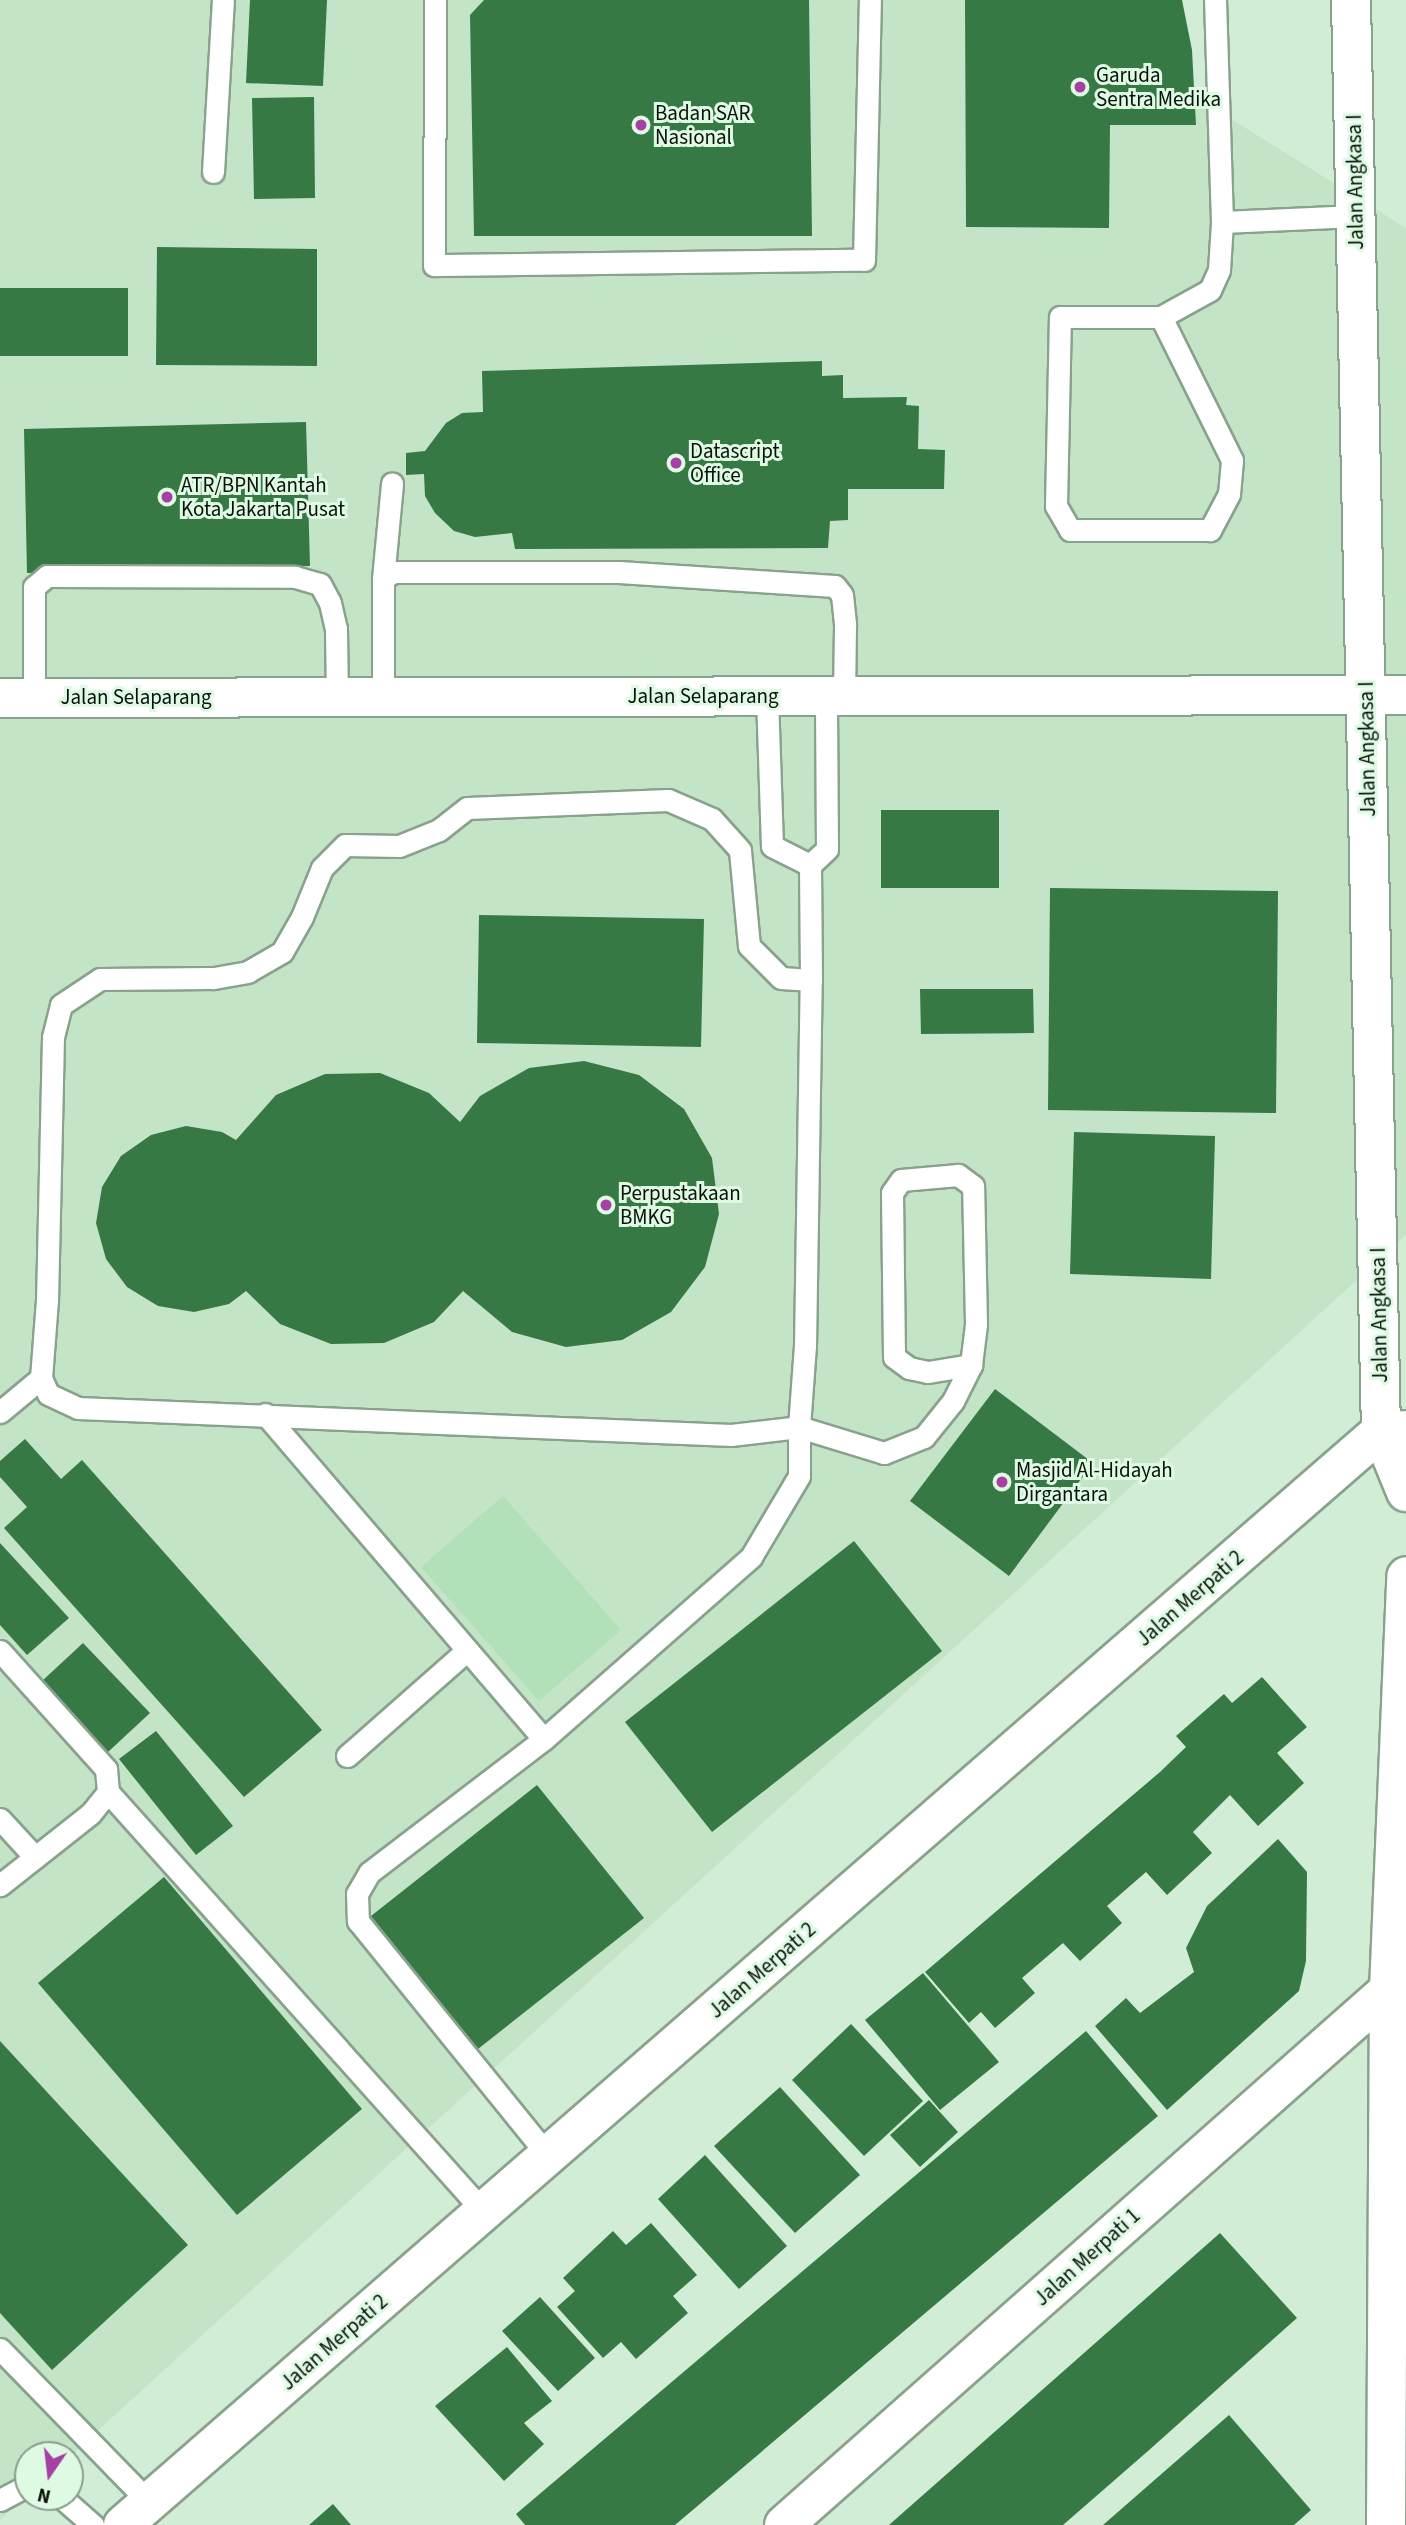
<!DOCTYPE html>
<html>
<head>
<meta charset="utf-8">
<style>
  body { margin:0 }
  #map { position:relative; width:1406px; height:2525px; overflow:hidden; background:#d2edd5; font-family:"Source Sans 3",sans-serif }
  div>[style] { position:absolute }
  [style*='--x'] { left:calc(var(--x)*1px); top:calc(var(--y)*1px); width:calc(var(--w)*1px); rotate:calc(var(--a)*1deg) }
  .built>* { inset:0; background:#c3e4c7 }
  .green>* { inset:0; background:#b2e0b8 }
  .building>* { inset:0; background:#367944 }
  .roads { filter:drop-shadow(2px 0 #88a28c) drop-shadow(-2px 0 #88a28c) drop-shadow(0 2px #88a28c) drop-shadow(0 -2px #88a28c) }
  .service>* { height:21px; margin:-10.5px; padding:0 10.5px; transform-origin:10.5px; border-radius:10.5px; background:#fff }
  .minor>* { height:38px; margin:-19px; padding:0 19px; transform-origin:19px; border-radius:19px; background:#fff }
  .tertiary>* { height:38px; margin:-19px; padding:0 19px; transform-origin:19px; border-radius:19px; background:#fff }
  .dots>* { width:19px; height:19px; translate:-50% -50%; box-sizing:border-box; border:4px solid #dffae3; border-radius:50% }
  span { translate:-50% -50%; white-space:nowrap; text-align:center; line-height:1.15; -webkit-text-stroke:6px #dffae3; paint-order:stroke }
  .poi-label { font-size:21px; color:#09120a }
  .left { translate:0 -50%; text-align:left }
  .street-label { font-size:21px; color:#09120a }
  .north { position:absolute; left:14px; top:2441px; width:70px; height:70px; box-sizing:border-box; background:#dffae3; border:2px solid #899d8c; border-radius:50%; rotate:194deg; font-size:19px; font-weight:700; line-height:28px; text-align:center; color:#09120a }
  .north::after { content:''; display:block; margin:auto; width:24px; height:32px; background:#a640a4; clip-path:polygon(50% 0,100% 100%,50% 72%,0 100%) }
</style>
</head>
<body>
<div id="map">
  <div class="built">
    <i style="clip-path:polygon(0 0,1040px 0,1406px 228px,1406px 1235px,70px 2456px,28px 2455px,28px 2494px,0 2520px)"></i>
  </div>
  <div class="green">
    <i style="clip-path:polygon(503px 1496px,621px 1630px,539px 1701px,421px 1567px)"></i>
  </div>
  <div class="building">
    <i style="clip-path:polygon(250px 0,327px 0,323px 86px,246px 83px)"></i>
    <i style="clip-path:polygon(484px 0,809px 0,812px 236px,474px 236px,470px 15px)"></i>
    <i style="clip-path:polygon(965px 0,1182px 0,1192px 50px,1196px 125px,1110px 125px,1109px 228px,966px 227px)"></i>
    <i style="clip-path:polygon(314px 97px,315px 198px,254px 199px,252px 98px)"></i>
    <i style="clip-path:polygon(157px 247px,317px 249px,317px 366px,156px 365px)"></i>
    <i style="clip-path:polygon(0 288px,128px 288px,128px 356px,0 356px)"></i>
    <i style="clip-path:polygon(822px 361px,822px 376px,843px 375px,843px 398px,907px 397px,906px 405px,919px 406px,918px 449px,945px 450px,944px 489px,848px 489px,848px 520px,830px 521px,828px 548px,515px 549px,512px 533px,475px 537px,454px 531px,435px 513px,425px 496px,424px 474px,406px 475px,406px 453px,425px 451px,446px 423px,462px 413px,483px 412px,482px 371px)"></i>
    <i style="clip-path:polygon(306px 422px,310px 566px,27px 573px,24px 429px)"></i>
    <i style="clip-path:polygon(881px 810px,999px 810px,999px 888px,881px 888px)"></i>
    <i style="clip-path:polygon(1050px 888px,1278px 891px,1276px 1113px,1048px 1110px)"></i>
    <i style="clip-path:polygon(479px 915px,704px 919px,701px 1047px,477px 1043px)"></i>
    <i style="clip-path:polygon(920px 989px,1033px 989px,1034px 1033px,921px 1034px)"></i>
    <i style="clip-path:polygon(584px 1061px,639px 1075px,684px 1109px,712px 1158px,719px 1214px,705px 1267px,671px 1312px,622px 1340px,566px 1347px,512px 1332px,463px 1291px,434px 1322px,384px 1343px,331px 1344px,280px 1324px,246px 1291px,229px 1304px,194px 1312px,158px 1306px,127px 1287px,106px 1259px,96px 1223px,102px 1187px,121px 1156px,151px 1135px,186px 1126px,222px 1132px,236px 1140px,276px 1095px,325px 1074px,380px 1073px,429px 1093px,460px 1122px,480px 1096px,529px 1068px)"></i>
    <i style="clip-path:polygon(1074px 1132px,1215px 1136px,1211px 1279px,1070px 1274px)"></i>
    <i style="clip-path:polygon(995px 1389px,1093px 1463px,1009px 1576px,910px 1501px)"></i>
    <i style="clip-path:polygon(25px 1439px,61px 1479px,82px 1460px,322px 1730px,244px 1797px,4px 1528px,27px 1507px,0 1477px,0 1461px)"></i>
    <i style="clip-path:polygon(854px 1541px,942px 1651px,712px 1832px,625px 1722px)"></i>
    <i style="clip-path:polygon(0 1543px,69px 1618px,27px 1655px,0 1625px)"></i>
    <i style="clip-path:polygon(83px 1643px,150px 1713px,108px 1752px,42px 1681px)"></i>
    <i style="clip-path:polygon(1262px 1677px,1307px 1727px,1277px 1753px,1304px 1783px,1258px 1826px,1230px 1795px,1193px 1832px,1212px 1853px,1167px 1895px,1146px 1872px,1107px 1906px,1122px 1923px,1080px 1961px,1063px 1943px,1022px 1978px,1035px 1993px,995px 2028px,981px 2012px,969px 2023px,925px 1972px,1160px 1772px,1186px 1747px,1176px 1736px,1224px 1694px,1232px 1703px)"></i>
    <i style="clip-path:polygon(156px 1731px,233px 1826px,196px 1855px,119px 1759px)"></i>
    <i style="clip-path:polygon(537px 1785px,644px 1918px,478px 2049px,371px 1916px)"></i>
    <i style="clip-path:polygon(1278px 1839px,1307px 1872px,1306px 1961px,1299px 1991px,1167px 2110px,1095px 2026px,1126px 1998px,1140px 2013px,1194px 1972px,1186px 1948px,1207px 1906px)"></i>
    <i style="clip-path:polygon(164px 1877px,362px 2109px,237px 2215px,38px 1983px)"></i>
    <i style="clip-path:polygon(923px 1973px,999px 2062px,940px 2110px,865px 2020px)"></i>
    <i style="clip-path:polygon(851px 2024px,923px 2101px,864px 2156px,792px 2080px)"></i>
    <i style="clip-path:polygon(1086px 2031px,1158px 2116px,675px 2525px,525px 2525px,516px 2514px)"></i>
    <i style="clip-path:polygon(0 2041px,188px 2245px,52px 2370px,0 2313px)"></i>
    <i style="clip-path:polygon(780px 2087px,860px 2175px,795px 2233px,714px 2146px)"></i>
    <i style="clip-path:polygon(929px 2100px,958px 2132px,920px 2167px,890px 2135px)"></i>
    <i style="clip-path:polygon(705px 2155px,787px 2246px,739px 2289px,658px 2199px)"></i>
    <i style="clip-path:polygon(651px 2223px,697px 2275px,673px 2296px,688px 2313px,636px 2359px,621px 2342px,603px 2358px,557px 2307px,575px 2291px,563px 2278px,613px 2231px,626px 2245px)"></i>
    <i style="clip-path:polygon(1220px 2233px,1297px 2318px,1148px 2451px,1063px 2525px,889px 2525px)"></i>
    <i style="clip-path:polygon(540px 2297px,595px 2358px,558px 2391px,502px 2331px)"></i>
    <i style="clip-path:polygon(507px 2347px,552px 2401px,524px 2423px,544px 2444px,504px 2481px,435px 2406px)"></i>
    <i style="clip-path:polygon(1229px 2415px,1311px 2510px,1294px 2525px,1103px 2525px)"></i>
    <i style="clip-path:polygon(333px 2504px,351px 2525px,309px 2525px)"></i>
  </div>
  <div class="roads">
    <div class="service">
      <i style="--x:435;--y:0;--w:265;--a:90.2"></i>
      <i style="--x:434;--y:265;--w:430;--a:-0.7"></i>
      <i style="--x:864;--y:260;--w:260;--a:-88.7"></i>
      <i style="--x:213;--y:172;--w:172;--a:-86.7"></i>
      <i style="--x:1222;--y:222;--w:134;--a:-2.6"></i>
      <i style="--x:1161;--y:317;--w:160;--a:63.6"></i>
      <i style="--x:1232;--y:460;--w:34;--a:95"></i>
      <i style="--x:1229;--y:494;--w:41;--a:117.8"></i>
      <i style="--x:1210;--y:530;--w:140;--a:180"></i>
      <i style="--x:1070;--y:530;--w:28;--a:-120"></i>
      <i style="--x:1056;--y:506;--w:189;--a:-88.8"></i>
      <i style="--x:1060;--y:317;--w:101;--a:0"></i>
      <i style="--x:1161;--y:317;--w:56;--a:-28.9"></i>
      <i style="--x:1210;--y:290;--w:22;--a:-66"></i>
      <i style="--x:1219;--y:270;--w:48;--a:-86.4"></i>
      <i style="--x:1222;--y:222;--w:222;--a:-91.8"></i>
      <i style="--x:383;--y:579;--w:12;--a:-35"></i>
      <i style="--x:393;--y:572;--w:226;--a:0"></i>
      <i style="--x:619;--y:572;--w:216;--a:3.7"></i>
      <i style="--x:835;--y:586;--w:11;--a:52"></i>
      <i style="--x:842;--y:595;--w:31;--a:84"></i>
      <i style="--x:845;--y:626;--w:70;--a:90.8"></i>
      <i style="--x:383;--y:696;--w:117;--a:-90"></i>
      <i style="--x:383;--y:579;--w:96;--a:-84.6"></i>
      <i style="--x:767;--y:696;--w:150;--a:88.1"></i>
      <i style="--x:772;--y:846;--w:42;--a:26.6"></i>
      <i style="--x:34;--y:698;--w:111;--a:-90"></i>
      <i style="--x:34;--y:587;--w:17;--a:-40"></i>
      <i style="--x:47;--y:576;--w:248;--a:0.2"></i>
      <i style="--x:295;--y:577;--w:26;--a:16"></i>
      <i style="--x:320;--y:584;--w:21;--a:62"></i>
      <i style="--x:330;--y:603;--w:27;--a:77"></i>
      <i style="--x:336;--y:629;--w:68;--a:89.2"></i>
      <i style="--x:811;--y:980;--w:30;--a:-176"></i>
      <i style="--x:781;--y:978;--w:45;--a:-135"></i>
      <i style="--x:749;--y:946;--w:96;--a:-95.4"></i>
      <i style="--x:740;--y:850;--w:42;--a:-132.1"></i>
      <i style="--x:712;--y:819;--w:48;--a:-156.6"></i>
      <i style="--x:668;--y:800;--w:201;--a:177.7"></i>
      <i style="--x:467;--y:808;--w:36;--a:142"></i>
      <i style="--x:439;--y:830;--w:43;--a:158.2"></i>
      <i style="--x:399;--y:846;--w:54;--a:-178.9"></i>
      <i style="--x:345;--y:845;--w:33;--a:135"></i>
      <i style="--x:322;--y:868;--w:53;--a:112.2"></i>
      <i style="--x:302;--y:917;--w:40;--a:119.7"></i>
      <i style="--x:282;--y:952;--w:39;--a:150"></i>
      <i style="--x:248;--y:972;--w:36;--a:170"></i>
      <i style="--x:213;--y:978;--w:113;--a:179.5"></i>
      <i style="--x:100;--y:979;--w:47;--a:146.3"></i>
      <i style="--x:61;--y:1005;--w:33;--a:104"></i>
      <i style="--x:53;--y:1037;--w:263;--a:91.3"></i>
      <i style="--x:47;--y:1300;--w:78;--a:94.4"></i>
      <i style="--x:41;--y:1378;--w:17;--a:66"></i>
      <i style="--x:48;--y:1394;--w:33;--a:25"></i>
      <i style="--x:78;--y:1408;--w:654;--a:2.37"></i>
      <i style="--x:731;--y:1435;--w:68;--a:-6.7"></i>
      <i style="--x:799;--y:1427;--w:81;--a:-85.8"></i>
      <i style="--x:805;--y:1346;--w:366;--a:-89.1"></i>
      <i style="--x:811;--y:980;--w:115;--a:-90.5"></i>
      <i style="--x:810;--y:865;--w:23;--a:-43"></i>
      <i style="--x:827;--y:849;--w:153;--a:-90.4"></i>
      <i style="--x:0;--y:1412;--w:53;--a:-39.7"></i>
      <i style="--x:265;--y:1414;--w:428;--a:49.4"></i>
      <i style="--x:544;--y:1739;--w:276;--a:-41.3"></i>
      <i style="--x:751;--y:1557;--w:94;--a:-59.3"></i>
      <i style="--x:799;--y:1476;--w:49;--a:-90"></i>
      <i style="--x:799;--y:1427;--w:89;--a:17"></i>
      <i style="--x:884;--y:1453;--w:43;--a:-21.8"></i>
      <i style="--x:924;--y:1437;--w:46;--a:-51.1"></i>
      <i style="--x:953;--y:1401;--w:40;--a:-63.4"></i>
      <i style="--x:971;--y:1365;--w:41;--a:-83"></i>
      <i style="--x:976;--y:1324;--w:138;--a:-91.2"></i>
      <i style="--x:973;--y:1186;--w:19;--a:-144"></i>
      <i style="--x:958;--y:1175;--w:57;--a:175"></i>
      <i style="--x:901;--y:1180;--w:16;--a:125"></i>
      <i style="--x:892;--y:1193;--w:164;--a:89.3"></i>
      <i style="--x:894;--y:1357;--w:19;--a:36"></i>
      <i style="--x:909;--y:1368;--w:19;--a:12"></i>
      <i style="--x:928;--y:1372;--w:44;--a:-9.2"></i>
      <i style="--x:0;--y:1651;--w:159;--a:48.1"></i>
      <i style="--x:106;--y:1769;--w:23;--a:85"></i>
      <i style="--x:108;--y:1792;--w:28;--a:129"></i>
      <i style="--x:90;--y:1814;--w:115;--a:141.7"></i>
      <i style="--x:544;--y:1739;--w:220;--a:142.6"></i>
      <i style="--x:369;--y:1873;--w:24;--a:120"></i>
      <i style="--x:357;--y:1894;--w:27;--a:88"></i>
      <i style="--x:358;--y:1921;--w:302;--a:51"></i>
      <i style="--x:347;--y:1756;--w:159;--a:-41.4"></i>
      <i style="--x:108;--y:1792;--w:565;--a:48.16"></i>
      <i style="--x:0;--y:1819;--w:52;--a:47.4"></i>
      <i style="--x:0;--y:2349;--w:214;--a:45.8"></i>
      <i style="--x:61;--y:2497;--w:43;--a:41.2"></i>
      <i style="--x:0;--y:2500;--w:32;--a:-28"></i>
    </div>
    <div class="minor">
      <i style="--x:0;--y:698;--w:1406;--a:-0.12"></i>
      <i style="--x:123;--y:2525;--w:1667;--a:-41.01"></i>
      <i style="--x:1381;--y:1431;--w:25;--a:-2"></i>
      <i style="--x:784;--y:2525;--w:808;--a:-41.49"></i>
    </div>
    <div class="tertiary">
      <i style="--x:1351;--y:0;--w:1431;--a:88.8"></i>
      <i style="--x:1381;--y:1431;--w:66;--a:67.7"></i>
      <i style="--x:1386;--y:2525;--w:535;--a:-89.68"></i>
      <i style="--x:1389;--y:1990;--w:414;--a:-87.6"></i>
    </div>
  </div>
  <div class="dots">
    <i style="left:1080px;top:87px;background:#a640a4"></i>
    <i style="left:641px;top:125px;background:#a640a4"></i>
    <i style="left:676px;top:463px;background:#a640a4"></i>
    <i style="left:167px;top:497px;background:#a640a4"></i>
    <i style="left:606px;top:1205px;background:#a640a4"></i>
    <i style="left:1002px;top:1482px;background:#a640a4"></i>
  </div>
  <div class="poi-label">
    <span class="left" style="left:1096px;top:87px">Garuda<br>Sentra Medika</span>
    <span class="left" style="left:655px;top:125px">Badan SAR<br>Nasional</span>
    <span class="left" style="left:690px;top:463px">Datascript<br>Office</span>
    <span class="left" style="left:181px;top:497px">ATR/BPN Kantah<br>Kota Jakarta Pusat</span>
    <span class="left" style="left:620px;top:1205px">Perpustakaan<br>BMKG</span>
    <span class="left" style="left:1016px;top:1482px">Masjid Al-Hidayah<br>Dirgantara</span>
  </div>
  <div class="street-label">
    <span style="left:1355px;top:182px;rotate:-91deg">Jalan Angkasa I</span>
    <span style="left:703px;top:696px">Jalan Selaparang</span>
    <span style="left:136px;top:697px">Jalan Selaparang</span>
    <span style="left:1367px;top:749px;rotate:-91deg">Jalan Angkasa I</span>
    <span style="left:1379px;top:1315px;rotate:-91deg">Jalan Angkasa I</span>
    <span style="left:1190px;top:1598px;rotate:-41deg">Jalan Merpati 2</span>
    <span style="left:762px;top:1970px;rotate:-41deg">Jalan Merpati 2</span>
    <span style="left:1087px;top:2257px;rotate:-42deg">Jalan Merpati 1</span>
    <span style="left:334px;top:2342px;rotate:-41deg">Jalan Merpati 2</span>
  </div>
  <div class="north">N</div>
</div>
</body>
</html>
